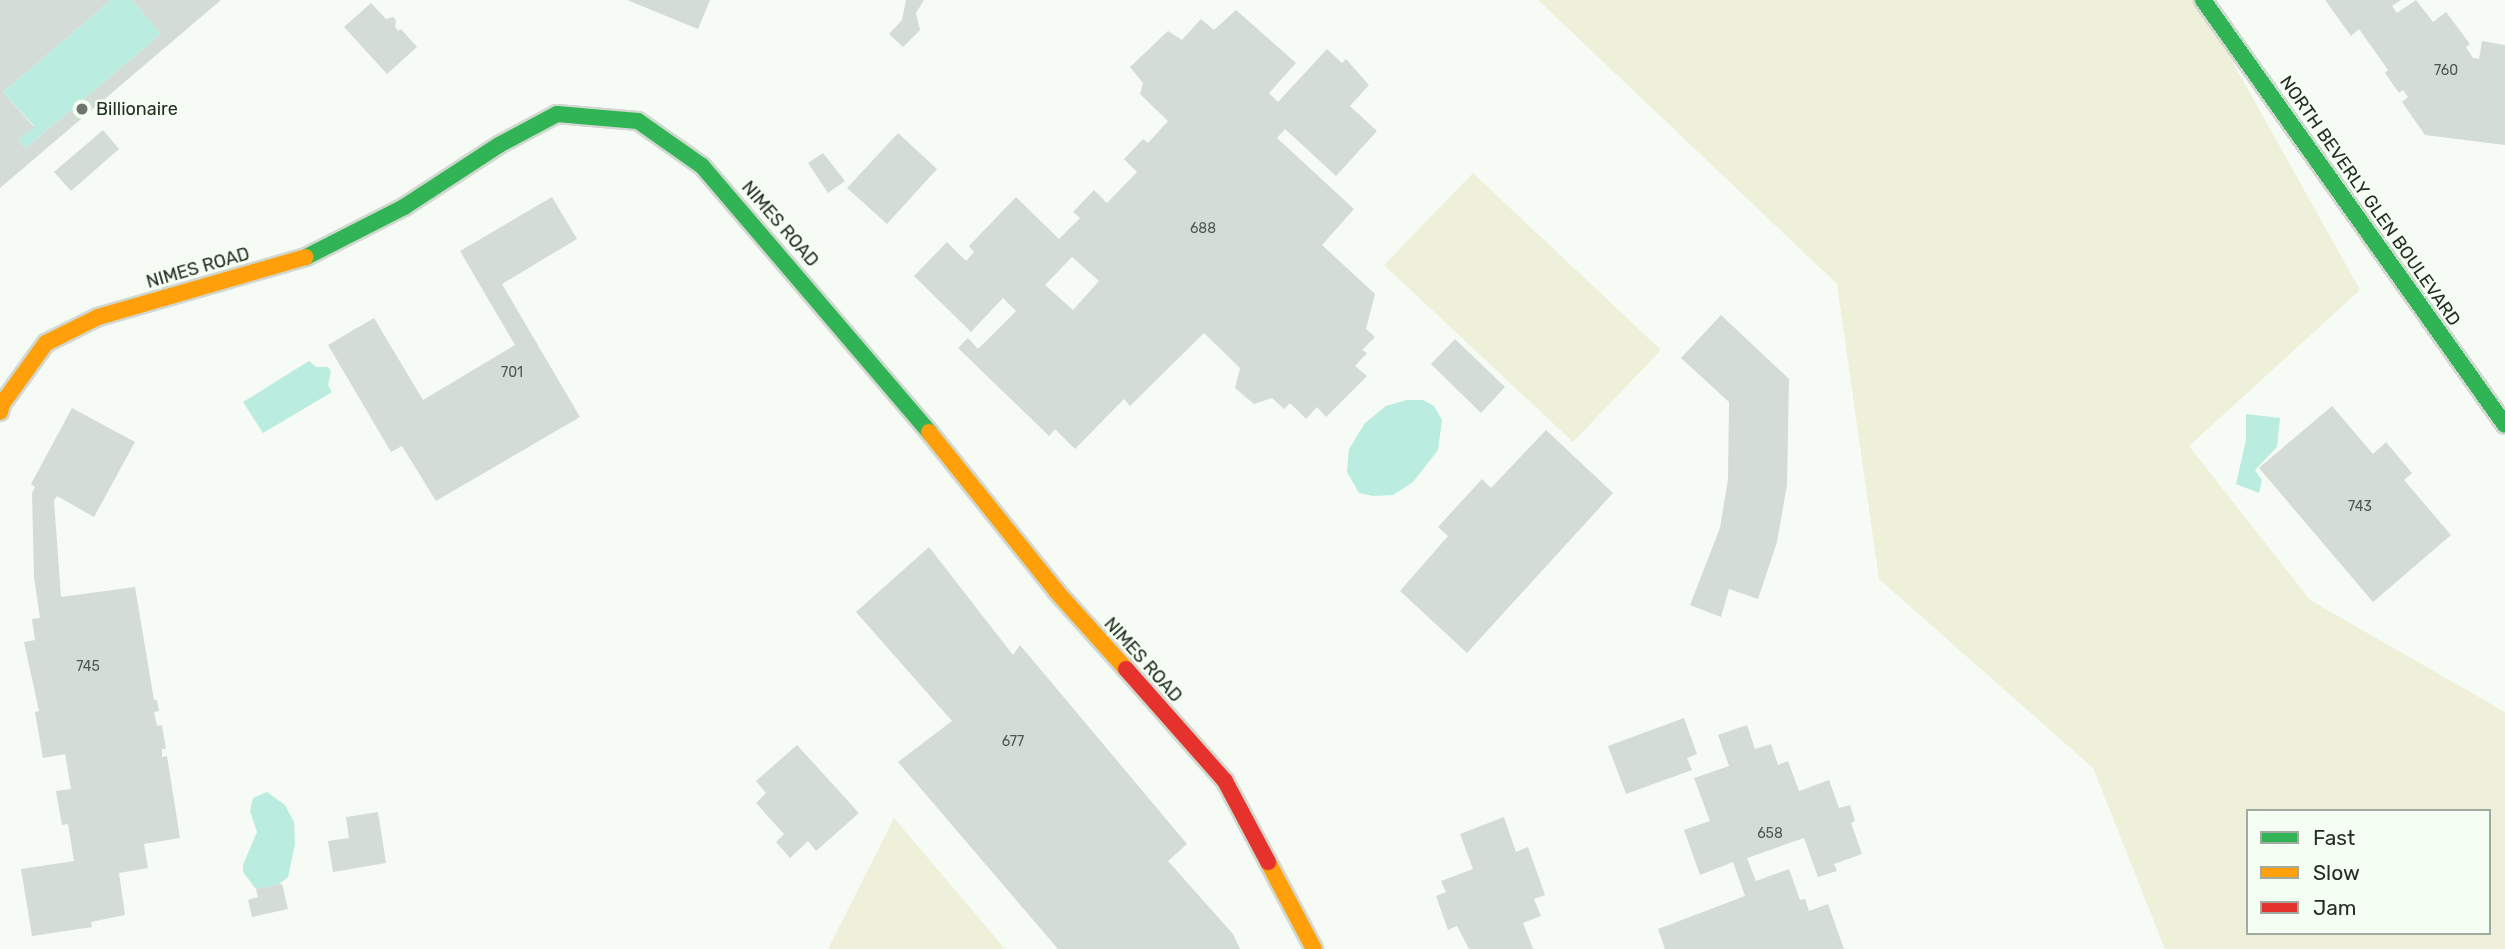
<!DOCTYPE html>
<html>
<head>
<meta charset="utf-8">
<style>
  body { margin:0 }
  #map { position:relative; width:2505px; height:949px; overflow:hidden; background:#f6fbf5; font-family:Rubik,sans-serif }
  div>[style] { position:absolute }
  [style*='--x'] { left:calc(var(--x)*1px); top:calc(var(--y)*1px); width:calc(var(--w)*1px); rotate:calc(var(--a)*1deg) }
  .green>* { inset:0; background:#eff0d9 }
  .water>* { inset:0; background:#baecdf }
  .building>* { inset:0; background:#d3dcd6 }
  .roads { filter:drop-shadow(2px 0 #d1d8cf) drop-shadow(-2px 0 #d1d8cf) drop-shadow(0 2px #d1d8cf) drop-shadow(0 -2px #d1d8cf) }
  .fast>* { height:16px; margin:-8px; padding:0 8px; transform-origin:8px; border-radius:8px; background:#30b455 }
  .slow>* { height:16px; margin:-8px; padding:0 8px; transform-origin:8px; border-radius:8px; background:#ff9f0a }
  .jam>* { height:16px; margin:-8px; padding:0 8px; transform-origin:8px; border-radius:8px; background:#e5322d }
  .dots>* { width:19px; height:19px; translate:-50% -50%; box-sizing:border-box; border:4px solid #f4fef2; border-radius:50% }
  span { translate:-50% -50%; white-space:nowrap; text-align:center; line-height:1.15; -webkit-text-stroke:5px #f4fef2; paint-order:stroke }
  .number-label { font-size:14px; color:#50594f }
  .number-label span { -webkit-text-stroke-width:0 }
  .poi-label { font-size:18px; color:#242d22 }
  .left { translate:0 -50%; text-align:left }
  .street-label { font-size:18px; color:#242d22 }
  .legend { position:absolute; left:2246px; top:809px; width:245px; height:126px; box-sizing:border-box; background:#f4fef2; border:2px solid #a1aa9f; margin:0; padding:9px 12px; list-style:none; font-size:21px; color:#242d22 }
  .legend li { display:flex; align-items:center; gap:14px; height:35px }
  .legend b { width:35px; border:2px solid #a1aa9f }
</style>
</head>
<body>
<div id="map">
  <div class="green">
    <i style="clip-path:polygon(evenodd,1538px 0,2198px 0,2360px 290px,2189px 446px,2310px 600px,2505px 712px,2505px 949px,2165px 949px,2093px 768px,1879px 579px,1837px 284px,1538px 0,2248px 811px,2489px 811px,2489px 933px,2248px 933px,2248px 811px)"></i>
    <i style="clip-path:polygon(1473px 173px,1661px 350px,1573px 442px,1384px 265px)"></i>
    <i style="clip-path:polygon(894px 818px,1005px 949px,828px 949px)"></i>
  </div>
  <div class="water">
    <i style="clip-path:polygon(111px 0,132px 0,161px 34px,26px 148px,18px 140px,34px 126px,3px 92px)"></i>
    <i style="clip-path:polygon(309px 361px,316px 367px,328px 367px,331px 371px,328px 385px,332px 392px,263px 433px,243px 402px)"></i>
    <i style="clip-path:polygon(1407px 400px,1423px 400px,1434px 406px,1442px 420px,1438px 450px,1413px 482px,1393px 495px,1373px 496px,1359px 493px,1347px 472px,1349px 449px,1365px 423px,1386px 406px)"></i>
    <i style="clip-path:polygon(2246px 414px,2280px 418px,2277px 447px,2255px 470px,2262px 480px,2259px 493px,2236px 484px,2246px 440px)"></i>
    <i style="clip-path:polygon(267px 792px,285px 805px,294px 822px,295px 844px,288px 877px,278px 885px,256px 889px,243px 872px,243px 865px,257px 832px,250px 811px,253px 798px)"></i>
  </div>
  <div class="building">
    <i style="clip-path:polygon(0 0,111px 0,3px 92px,34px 127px,18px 140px,26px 148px,161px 34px,132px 0,221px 0,0 188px)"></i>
    <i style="clip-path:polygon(627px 0,710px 0,698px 29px)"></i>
    <i style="clip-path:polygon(906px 0,924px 0,916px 13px,920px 30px,903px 47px,889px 34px,902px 20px)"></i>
    <i style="clip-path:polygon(2325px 0,2401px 0,2392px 6px,2397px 13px,2416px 0,2433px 22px,2446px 12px,2470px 44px,2466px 47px,2473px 58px,2479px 59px,2482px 41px,2505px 45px,2505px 145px,2425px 135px,2402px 102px,2408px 97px,2403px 90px,2399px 93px,2385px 73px,2388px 70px,2359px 29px,2351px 36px)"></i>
    <i style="clip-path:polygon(371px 3px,386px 19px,393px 17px,396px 20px,395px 27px,398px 31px,401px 29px,417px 47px,387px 74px,344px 27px)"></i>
    <i style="clip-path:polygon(evenodd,1236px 10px,1296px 63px,1269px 93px,1278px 102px,1327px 49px,1342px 63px,1346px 59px,1369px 85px,1350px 106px,1377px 131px,1336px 176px,1285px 129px,1277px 138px,1354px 209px,1322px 245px,1375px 294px,1366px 329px,1375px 337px,1362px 350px,1367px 353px,1355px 366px,1367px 376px,1326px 417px,1317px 407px,1306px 419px,1290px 403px,1284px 409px,1272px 398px,1254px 404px,1235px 388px,1240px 368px,1204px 333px,1130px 406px,1124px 399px,1075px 449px,1055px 429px,1049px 436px,958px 348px,968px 338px,978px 349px,1016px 311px,1003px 298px,971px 332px,914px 276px,947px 242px,966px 261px,974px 252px,969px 246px,1016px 197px,1059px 239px,1080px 218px,1073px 212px,1094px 190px,1107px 203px,1137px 172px,1124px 159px,1143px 139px,1148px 143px,1168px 121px,1140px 94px,1143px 83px,1130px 67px,1168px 31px,1182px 40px,1201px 19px,1214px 30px,1236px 10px,1072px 257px,1099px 281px,1073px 310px,1045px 285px,1072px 257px)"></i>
    <i style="clip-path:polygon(103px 130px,119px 149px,71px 191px,54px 172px)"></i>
    <i style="clip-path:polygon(898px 133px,937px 169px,887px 224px,847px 188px)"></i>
    <i style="clip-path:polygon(823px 153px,845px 181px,828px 193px,808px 163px)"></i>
    <i style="clip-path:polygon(552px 197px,577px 239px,502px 284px,580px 417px,436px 501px,402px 446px,391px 452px,328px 345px,374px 318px,423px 400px,515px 345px,460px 251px)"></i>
    <i style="clip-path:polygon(1721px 315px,1789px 379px,1787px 485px,1777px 542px,1758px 599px,1729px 589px,1721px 617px,1690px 605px,1720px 528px,1728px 479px,1729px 402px,1681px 358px)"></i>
    <i style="clip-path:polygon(1455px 339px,1505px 387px,1481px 413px,1431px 364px)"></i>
    <i style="clip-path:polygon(2332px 406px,2373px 454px,2386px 442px,2412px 473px,2404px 480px,2451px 535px,2373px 602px,2259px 468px)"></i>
    <i style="clip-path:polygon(72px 408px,135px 442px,94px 517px,57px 496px,54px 501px,61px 597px,135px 587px,154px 700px,157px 700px,159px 711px,154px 712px,157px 726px,162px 725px,166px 749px,162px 749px,162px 757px,167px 756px,180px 838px,144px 844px,148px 868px,119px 873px,125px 915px,91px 922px,92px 927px,32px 936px,21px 869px,74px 861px,68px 824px,62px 825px,56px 791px,71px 789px,65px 754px,43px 758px,35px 712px,39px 711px,24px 642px,35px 640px,32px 619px,40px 618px,34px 577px,32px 493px,35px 487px,31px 484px)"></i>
    <i style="clip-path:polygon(1546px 430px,1613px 493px,1467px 653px,1400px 591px,1448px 536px,1438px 527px,1482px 479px,1491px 488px)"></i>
    <i style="clip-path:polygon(929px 547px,1013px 655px,1020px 645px,1187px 844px,1168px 861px,1233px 934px,1240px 949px,1058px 949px,898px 762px,952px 721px,856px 612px)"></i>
    <i style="clip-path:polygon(1684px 718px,1697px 754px,1687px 758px,1692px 770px,1626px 794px,1608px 746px)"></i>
    <i style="clip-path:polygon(1747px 725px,1755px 749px,1771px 744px,1778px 765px,1788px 761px,1799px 791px,1829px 780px,1839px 808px,1850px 805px,1855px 821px,1851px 823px,1862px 854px,1834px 864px,1837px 871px,1818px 877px,1804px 838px,1747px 858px,1756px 881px,1789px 869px,1800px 900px,1805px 899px,1809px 911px,1828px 904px,1844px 949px,1665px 949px,1658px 929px,1745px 896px,1733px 862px,1700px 875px,1684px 830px,1710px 821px,1694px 778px,1729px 766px,1718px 735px)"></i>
    <i style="clip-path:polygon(797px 745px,859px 813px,816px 851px,808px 841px,790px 858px,776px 842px,784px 834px,756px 803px,766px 793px,756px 781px)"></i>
    <i style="clip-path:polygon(378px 812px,386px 863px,333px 872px,328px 841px,349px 838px,346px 817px)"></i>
    <i style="clip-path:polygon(1504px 817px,1516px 852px,1528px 847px,1545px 895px,1534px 899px,1541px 916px,1523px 923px,1533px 949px,1469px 949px,1457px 926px,1448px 930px,1436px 896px,1446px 892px,1441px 881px,1473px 869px,1460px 834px)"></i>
    <i style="clip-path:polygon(282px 884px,288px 909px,252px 917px,248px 900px,258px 897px,256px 889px)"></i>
  </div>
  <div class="roads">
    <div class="fast">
      <i style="--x:2203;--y:0;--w:521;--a:54.6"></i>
      <i style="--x:306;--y:257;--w:110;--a:-27"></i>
      <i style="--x:404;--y:207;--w:113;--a:-33.1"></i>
      <i style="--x:499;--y:145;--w:66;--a:-28.1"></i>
      <i style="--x:557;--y:114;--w:81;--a:4.9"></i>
      <i style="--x:638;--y:121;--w:78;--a:35.1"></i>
      <i style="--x:702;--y:166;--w:350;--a:49.5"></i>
    </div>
    <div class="slow">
      <i style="--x:0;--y:412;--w:8;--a:-76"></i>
      <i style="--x:2;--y:404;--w:75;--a:-54.2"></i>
      <i style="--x:46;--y:343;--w:58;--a:-26.6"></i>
      <i style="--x:98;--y:317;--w:216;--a:-16.1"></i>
      <i style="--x:929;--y:432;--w:205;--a:51.3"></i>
      <i style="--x:1057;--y:592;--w:103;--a:48.1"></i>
      <i style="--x:1268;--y:862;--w:98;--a:62.1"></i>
    </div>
    <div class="jam">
      <i style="--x:1126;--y:669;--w:149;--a:48.5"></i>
      <i style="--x:1225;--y:781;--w:92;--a:62"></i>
    </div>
  </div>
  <div class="dots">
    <i style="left:82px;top:109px;background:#6e756c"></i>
  </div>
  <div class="number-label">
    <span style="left:2446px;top:71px">760</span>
    <span style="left:1203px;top:229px">688</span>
    <span style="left:512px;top:373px">701</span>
    <span style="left:2360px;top:507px">743</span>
    <span style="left:88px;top:667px">745</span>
    <span style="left:1013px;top:742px">677</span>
    <span style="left:1770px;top:834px">658</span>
  </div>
  <div class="poi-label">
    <span class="left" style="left:96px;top:109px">Billionaire</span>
  </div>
  <div class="street-label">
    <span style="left:2370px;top:201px;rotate:55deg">NORTH BEVERLY GLEN BOULEVARD</span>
    <span style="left:780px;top:224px;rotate:49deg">NIMES ROAD</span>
    <span style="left:198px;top:268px;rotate:-16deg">NIMES ROAD</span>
    <span style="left:1143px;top:660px;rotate:48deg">NIMES ROAD</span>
  </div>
  <ul class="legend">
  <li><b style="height:9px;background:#30b455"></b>Fast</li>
  <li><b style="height:9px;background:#ff9f0a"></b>Slow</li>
  <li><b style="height:9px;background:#e5322d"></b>Jam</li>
  </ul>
</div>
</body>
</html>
